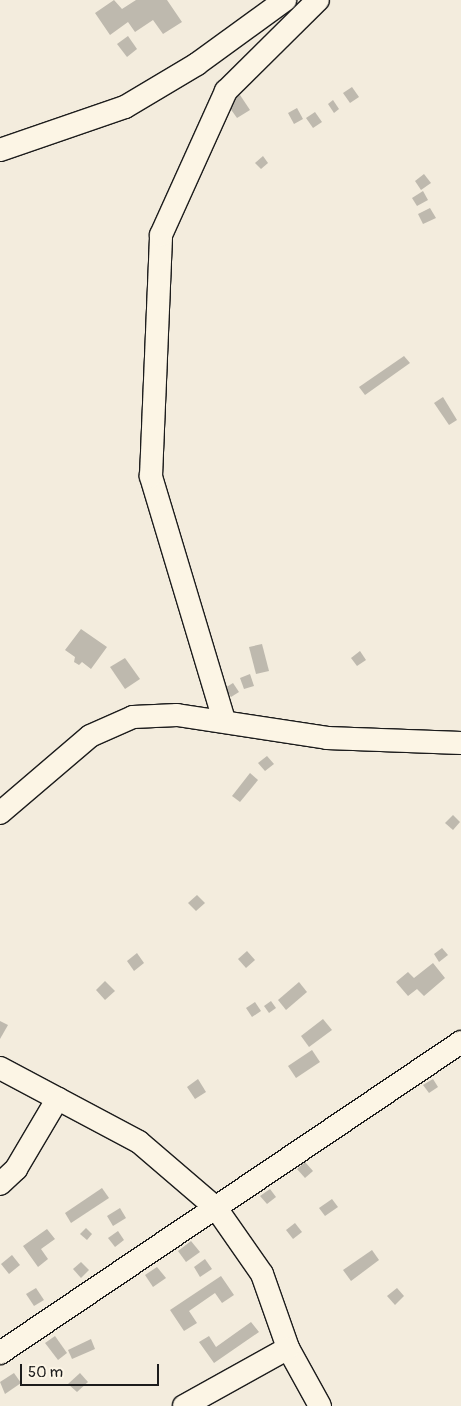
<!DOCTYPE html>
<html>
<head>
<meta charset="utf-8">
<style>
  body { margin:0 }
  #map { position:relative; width:461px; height:1406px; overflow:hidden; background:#f3ecdd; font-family:Pangolin,sans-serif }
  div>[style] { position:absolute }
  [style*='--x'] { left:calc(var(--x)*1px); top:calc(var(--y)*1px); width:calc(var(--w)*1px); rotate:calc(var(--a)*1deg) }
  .building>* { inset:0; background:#beb9ae }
  .roads { filter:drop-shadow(1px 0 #1c1c1c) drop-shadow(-1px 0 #1c1c1c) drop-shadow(0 1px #1c1c1c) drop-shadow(0 -1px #1c1c1c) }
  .minor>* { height:22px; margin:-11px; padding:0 11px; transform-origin:11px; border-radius:11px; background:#fcf5e5 }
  span { translate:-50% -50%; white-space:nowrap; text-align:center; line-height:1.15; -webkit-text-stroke:4px #fcf5e5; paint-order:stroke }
  .scale { position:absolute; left:20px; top:1364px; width:139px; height:22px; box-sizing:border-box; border:2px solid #1c1c1c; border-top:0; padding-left:6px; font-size:15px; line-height:18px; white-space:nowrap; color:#1c1c1c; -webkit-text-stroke:4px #fcf5e5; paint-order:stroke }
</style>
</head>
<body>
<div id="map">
  <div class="building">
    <i style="clip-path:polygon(114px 0,122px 9px,136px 0,167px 0,182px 22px,163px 34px,153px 20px,135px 32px,128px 22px,110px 35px,95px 13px)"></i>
    <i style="clip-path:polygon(128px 36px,137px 49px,127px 57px,117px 44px)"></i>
    <i style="clip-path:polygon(352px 87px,359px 97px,350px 103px,343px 93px)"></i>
    <i style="clip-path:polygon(240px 95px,250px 110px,237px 118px,227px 104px)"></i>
    <i style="clip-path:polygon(333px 100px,339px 109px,334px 113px,328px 104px)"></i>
    <i style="clip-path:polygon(297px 108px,303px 119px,294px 124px,288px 113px)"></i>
    <i style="clip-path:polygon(315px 112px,322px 122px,313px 128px,306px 118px)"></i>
    <i style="clip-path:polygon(263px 156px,268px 163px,261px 169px,255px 163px)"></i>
    <i style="clip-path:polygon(424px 174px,431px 183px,421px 190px,415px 181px)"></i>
    <i style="clip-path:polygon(423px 191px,428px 200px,417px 206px,412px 198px)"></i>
    <i style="clip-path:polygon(430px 208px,436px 218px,423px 224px,418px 214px)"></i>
    <i style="clip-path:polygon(404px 356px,410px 363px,365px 395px,359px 387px)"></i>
    <i style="clip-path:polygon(443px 397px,457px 420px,449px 425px,434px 403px)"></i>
    <i style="clip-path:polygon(81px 629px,107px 647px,91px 669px,82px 662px,79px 665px,74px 662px,75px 657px,65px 650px)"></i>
    <i style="clip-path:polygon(262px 644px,269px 671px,256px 674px,249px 647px)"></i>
    <i style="clip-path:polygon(360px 651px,366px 660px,357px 666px,351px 658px)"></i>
    <i style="clip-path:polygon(125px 658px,140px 679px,125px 689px,110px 667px)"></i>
    <i style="clip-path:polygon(250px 674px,254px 686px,244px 689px,240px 678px)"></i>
    <i style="clip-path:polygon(233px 683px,239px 692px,231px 697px,225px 688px)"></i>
    <i style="clip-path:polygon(267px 756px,274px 764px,265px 771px,258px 763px)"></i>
    <i style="clip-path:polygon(250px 773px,258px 780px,240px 802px,232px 796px)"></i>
    <i style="clip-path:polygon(453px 815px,460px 822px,453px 830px,445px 823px)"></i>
    <i style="clip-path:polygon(197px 895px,205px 903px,196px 911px,188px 903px)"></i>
    <i style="clip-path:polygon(442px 948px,448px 955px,439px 962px,434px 954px)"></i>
    <i style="clip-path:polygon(247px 951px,255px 960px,246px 968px,238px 959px)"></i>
    <i style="clip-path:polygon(137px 953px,144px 963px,134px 971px,127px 961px)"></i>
    <i style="clip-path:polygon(433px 963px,445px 978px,424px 996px,417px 989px,408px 996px,396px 982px,408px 972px,414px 978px)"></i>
    <i style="clip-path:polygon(105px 981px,115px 991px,105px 1000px,96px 990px)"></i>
    <i style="clip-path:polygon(299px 982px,307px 992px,286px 1010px,278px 1000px)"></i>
    <i style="clip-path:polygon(271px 1001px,276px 1008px,269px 1013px,264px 1006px)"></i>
    <i style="clip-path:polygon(255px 1002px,261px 1011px,252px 1017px,246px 1008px)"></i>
    <i style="clip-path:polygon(323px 1019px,332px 1030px,309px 1047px,301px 1036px)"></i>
    <i style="clip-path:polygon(0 1021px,8px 1025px,0 1039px)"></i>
    <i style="clip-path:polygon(312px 1050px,320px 1062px,296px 1078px,288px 1066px)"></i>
    <i style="clip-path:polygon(198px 1079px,206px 1092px,195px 1099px,187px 1087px)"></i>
    <i style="clip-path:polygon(433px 1079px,438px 1087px,429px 1093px,423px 1085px)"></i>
    <i style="clip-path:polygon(305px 1162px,313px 1171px,305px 1178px,297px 1169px)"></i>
    <i style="clip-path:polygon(102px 1188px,109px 1198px,71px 1223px,65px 1213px)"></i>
    <i style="clip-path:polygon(270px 1189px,276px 1197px,267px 1204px,260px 1196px)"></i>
    <i style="clip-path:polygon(332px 1199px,338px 1207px,325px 1216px,319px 1208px)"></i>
    <i style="clip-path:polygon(120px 1208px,126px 1218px,113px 1226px,107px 1216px)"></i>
    <i style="clip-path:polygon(295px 1223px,302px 1232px,293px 1239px,286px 1230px)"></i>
    <i style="clip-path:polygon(86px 1228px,92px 1234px,87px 1240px,80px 1234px)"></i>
    <i style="clip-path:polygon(47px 1229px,55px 1239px,41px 1249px,48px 1259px,38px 1267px,23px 1246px)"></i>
    <i style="clip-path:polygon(118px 1231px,124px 1240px,115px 1247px,108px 1238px)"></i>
    <i style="clip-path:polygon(191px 1241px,200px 1252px,186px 1262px,178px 1251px)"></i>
    <i style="clip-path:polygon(372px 1250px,379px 1260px,351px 1281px,343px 1270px)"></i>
    <i style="clip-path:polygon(12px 1255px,20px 1265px,9px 1274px,1px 1264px)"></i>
    <i style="clip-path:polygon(205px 1259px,212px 1269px,200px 1277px,194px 1267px)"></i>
    <i style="clip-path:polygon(81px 1262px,89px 1270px,81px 1278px,73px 1269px)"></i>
    <i style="clip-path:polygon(157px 1267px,166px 1278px,153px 1287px,145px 1275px)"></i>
    <i style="clip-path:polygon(221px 1276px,234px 1295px,222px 1303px,215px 1293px,189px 1311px,197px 1323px,184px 1331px,170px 1310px)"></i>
    <i style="clip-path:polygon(36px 1288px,44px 1300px,34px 1306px,26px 1294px)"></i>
    <i style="clip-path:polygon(397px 1288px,404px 1296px,395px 1305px,387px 1296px)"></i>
    <i style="clip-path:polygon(251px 1322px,259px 1332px,214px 1363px,199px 1342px,209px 1336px,216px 1347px)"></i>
    <i style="clip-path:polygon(55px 1336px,67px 1353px,58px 1360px,45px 1343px)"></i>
    <i style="clip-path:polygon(91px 1339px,95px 1349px,72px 1359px,68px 1350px)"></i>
    <i style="clip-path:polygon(14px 1373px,21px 1383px,5px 1394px,0 1382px)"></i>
    <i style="clip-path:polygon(80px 1373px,88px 1382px,77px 1392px,68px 1384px)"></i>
  </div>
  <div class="roads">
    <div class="minor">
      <i style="--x:0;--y:150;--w:132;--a:-19"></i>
      <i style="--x:125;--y:107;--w:84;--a:-30.8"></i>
      <i style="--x:197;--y:64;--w:109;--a:-36"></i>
      <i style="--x:224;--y:720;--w:255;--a:-106.7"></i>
      <i style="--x:151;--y:476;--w:241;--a:-87.6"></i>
      <i style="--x:161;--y:235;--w:158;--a:-65.7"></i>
      <i style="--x:226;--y:91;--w:129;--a:-44.7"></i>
      <i style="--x:0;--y:813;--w:118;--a:-40.5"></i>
      <i style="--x:90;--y:736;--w:47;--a:-23.8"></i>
      <i style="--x:133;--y:717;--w:44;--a:-2.6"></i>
      <i style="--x:177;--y:715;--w:152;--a:8.7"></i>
      <i style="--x:327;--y:738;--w:134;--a:2.1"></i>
      <i style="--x:0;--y:1068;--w:157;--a:28"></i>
      <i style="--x:139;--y:1142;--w:101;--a:40.6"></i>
      <i style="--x:216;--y:1208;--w:80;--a:55.1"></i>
      <i style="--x:262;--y:1274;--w:78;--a:70.6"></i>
      <i style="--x:288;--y:1348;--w:66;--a:61.1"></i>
      <i style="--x:0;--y:1184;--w:22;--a:-43"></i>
      <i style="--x:16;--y:1169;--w:82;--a:-59.4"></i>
      <i style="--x:0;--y:1353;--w:556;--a:-34"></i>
      <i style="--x:184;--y:1406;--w:119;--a:-29.1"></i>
    </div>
  </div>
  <div class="scale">50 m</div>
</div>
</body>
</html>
